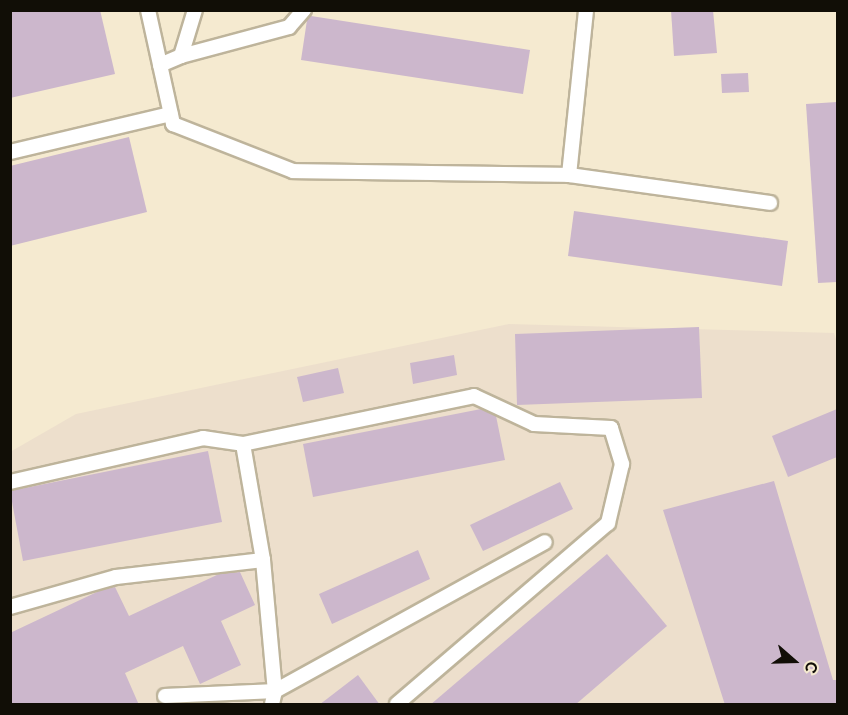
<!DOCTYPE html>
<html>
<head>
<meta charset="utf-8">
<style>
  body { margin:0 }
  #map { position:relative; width:848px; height:715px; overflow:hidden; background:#f5ead0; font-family:Raleway,sans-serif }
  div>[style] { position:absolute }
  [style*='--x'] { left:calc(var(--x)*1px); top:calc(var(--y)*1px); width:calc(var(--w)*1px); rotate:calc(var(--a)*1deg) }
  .commercial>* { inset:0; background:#eddfcc }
  .building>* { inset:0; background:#ccb7cc }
  .roads { filter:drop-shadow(2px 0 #beb49b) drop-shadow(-2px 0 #beb49b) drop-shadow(0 2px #beb49b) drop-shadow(0 -2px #beb49b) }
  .service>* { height:14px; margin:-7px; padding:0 7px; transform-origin:7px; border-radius:7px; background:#fff }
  span { translate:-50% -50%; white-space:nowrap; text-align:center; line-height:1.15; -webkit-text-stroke:4.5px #f5ead0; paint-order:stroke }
  .frame { position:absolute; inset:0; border:12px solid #110e06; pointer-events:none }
  .north { position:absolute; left:764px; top:631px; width:60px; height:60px; -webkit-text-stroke:4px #f5ead0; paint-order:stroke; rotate:110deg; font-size:16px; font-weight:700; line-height:24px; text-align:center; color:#110e06 }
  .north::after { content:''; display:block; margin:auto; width:21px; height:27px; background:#110e06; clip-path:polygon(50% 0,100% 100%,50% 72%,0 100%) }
</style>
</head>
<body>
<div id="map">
  <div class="commercial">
    <i style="clip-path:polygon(509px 324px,834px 333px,838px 345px,837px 704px,11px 704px,10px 452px,76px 414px)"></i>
  </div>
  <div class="building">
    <i style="clip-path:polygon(10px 10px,100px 10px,115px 74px,10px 98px)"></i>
    <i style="clip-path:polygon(671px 10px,713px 10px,717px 53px,674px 56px)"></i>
    <i style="clip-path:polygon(311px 16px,530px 50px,523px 94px,301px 60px,307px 20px)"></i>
    <i style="clip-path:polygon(748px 73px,749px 92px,722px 93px,721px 74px)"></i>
    <i style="clip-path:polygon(837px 102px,837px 282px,818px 283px,806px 104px)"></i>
    <i style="clip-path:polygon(129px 137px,147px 212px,10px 246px,10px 166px)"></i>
    <i style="clip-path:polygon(574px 211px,788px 241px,782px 286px,568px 256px)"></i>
    <i style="clip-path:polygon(699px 327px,702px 398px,517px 405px,515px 334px)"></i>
    <i style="clip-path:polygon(454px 355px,457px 375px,413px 384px,410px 363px)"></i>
    <i style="clip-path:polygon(338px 368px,344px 393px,303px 402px,297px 377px)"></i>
    <i style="clip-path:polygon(481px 409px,496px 416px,505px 460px,313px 497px,303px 444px)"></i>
    <i style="clip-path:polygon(837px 409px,837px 457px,788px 477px,772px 436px)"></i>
    <i style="clip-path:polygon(208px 451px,222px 522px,23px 561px,10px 491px)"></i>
    <i style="clip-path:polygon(774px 481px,833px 680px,837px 680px,837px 705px,725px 705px,663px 510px)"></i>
    <i style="clip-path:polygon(560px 482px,573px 509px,483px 551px,470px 525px)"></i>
    <i style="clip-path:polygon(418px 550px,430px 579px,332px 624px,319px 594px)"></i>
    <i style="clip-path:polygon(607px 554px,667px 626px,575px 705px,430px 705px)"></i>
    <i style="clip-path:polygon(240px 572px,255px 605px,221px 621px,241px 665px,200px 684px,183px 646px,125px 673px,139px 705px,10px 705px,10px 633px,99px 591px,115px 587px,129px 616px,219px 574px)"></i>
    <i style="clip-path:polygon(358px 675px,380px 705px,319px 705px)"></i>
  </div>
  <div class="roads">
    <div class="service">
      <i style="--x:148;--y:10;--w:117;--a:77.6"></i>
      <i style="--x:173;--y:124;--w:129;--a:21.4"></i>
      <i style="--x:293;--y:171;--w:276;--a:0.8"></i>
      <i style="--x:569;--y:175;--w:166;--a:-84.1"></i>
      <i style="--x:181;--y:56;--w:48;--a:-73.1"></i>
      <i style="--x:160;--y:65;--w:23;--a:-23"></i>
      <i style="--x:181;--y:56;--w:112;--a:-15"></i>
      <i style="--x:289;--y:27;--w:23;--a:-49"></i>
      <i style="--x:10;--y:152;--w:165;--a:-13.3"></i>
      <i style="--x:569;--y:175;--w:203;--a:7.9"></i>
      <i style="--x:243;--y:444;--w:118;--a:80.2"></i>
      <i style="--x:263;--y:560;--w:132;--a:84.8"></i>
      <i style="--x:275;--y:691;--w:13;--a:103"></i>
      <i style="--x:10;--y:482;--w:198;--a:-12.8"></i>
      <i style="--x:203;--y:438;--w:40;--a:8.5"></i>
      <i style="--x:243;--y:444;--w:236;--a:-11.7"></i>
      <i style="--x:474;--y:396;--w:66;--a:25"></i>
      <i style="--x:534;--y:424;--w:77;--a:3"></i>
      <i style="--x:611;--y:428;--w:38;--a:73"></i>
      <i style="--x:622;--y:464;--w:61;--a:103.3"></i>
      <i style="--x:608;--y:523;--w:278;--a:139.4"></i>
      <i style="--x:10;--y:607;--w:110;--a:-15.8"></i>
      <i style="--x:116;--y:577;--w:148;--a:-6.6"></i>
      <i style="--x:165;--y:696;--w:110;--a:-2.6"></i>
      <i style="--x:275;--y:691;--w:308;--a:-28.9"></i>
    </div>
  </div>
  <div class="frame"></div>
  <div class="north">С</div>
</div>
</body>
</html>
